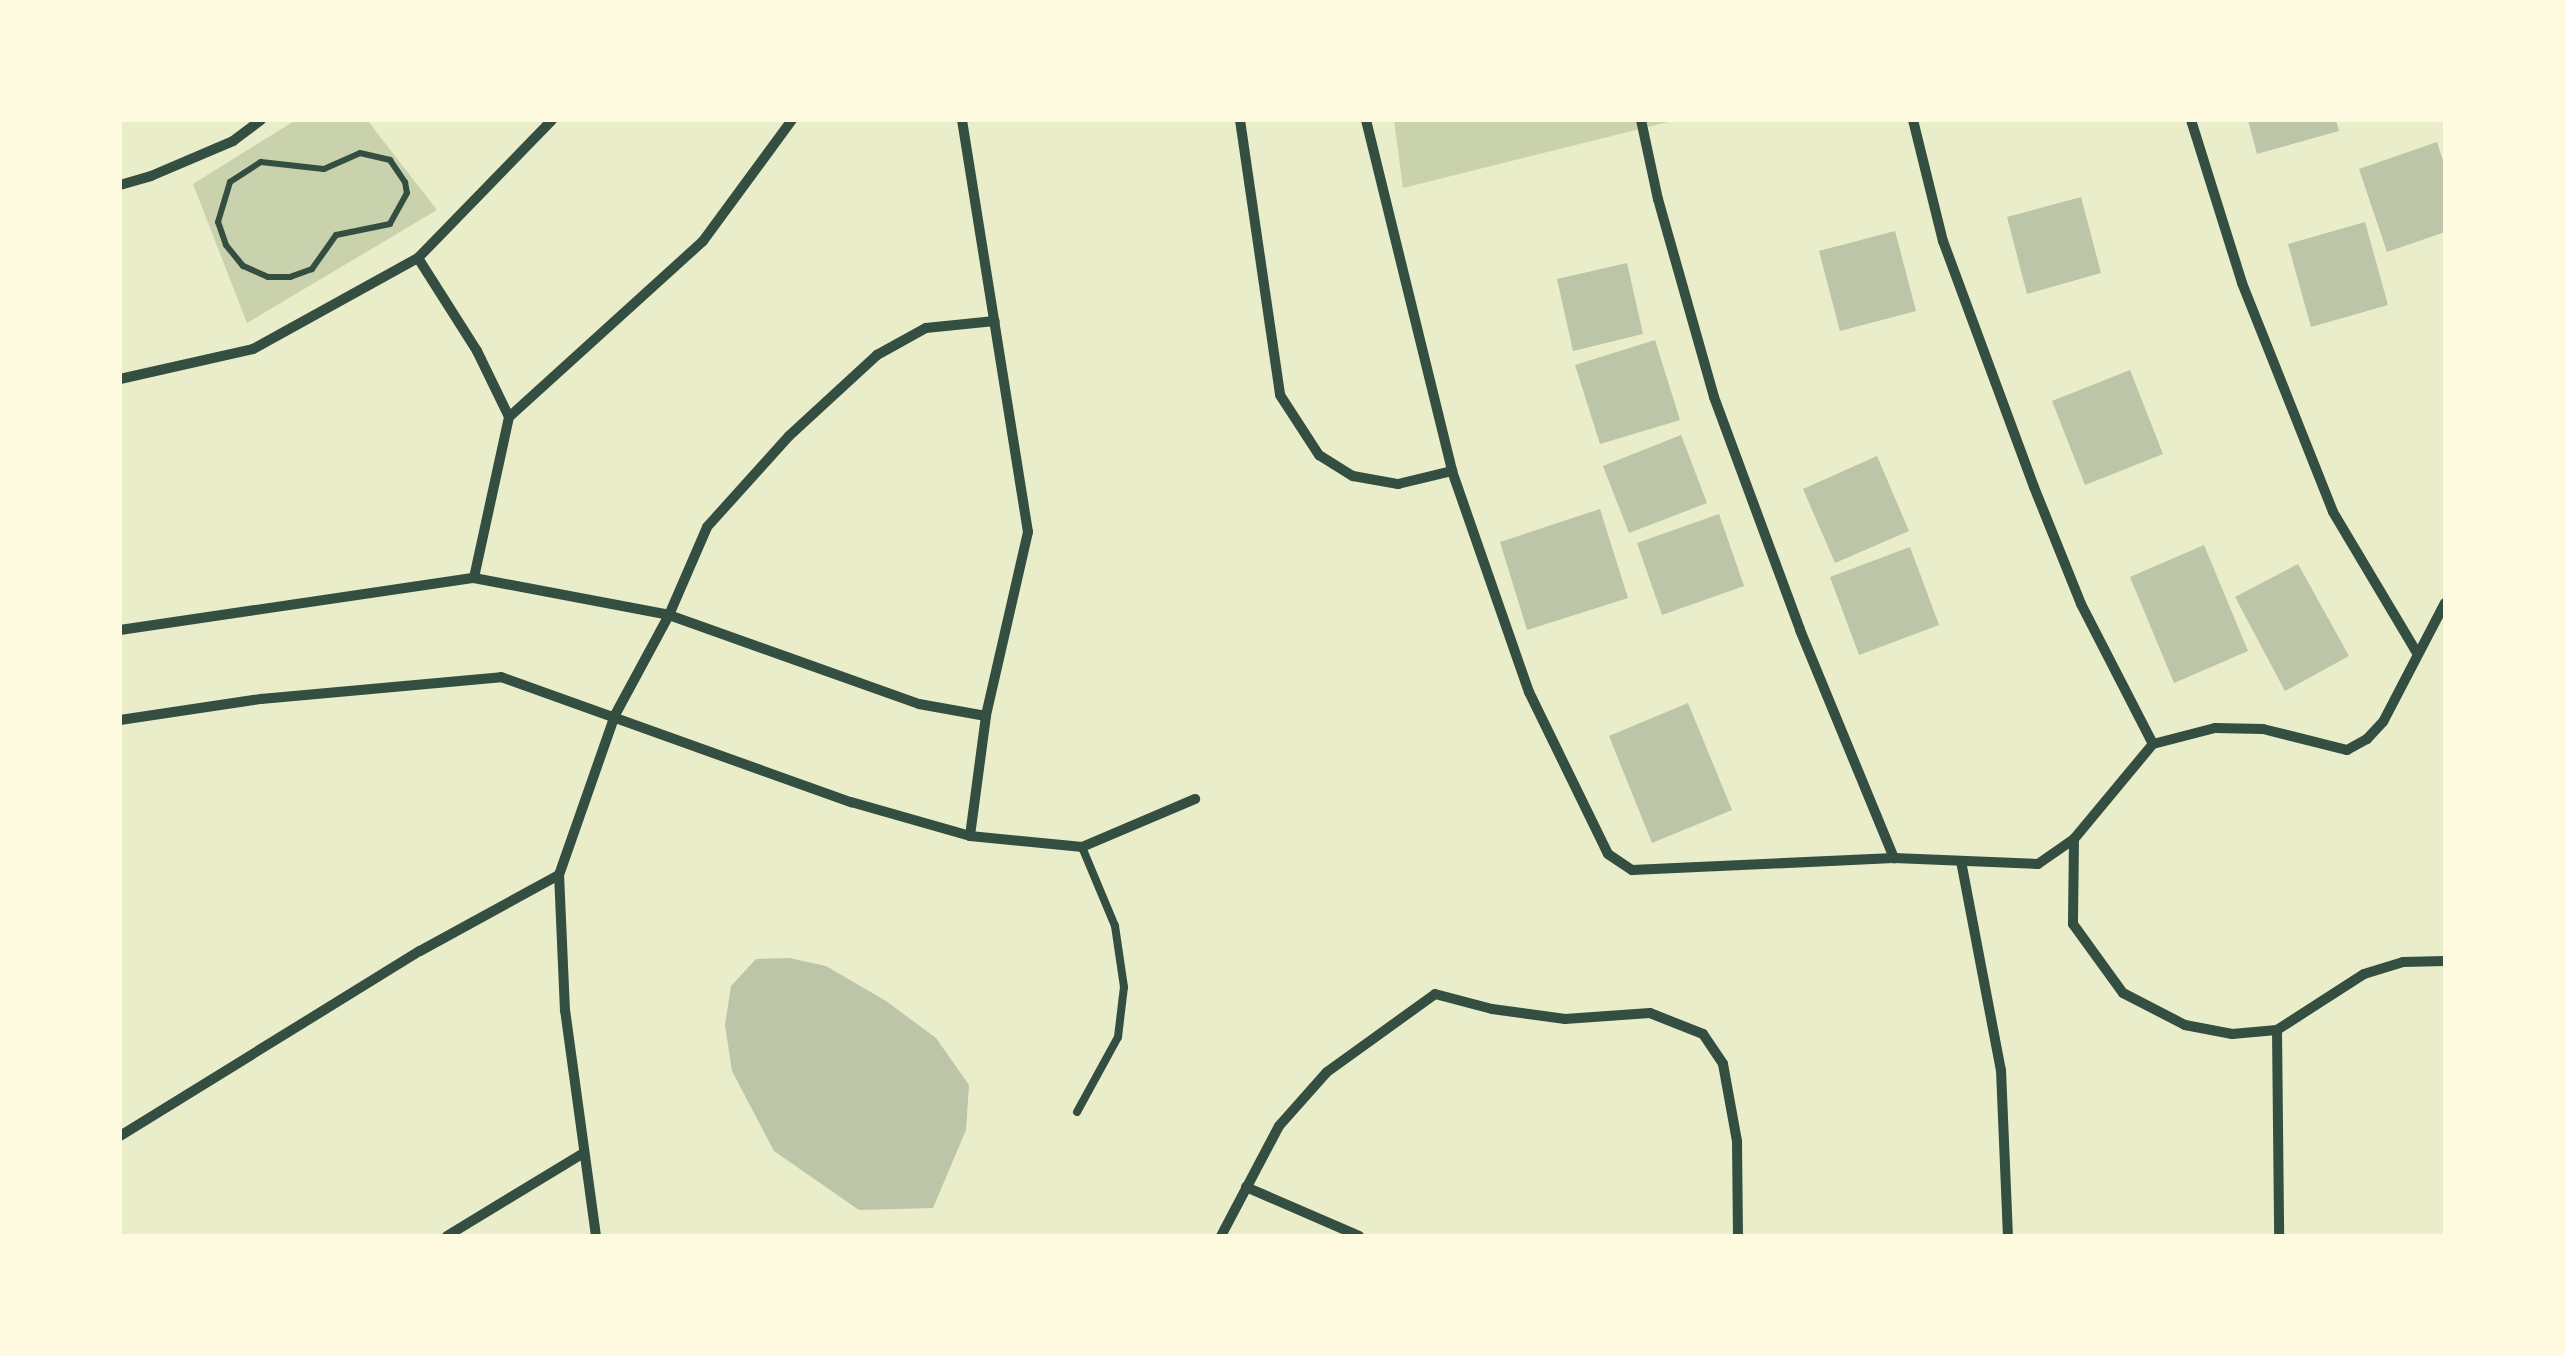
<!DOCTYPE html>
<html>
<head>
<meta charset="utf-8">
<style>
  body { margin:0 }
  #map { position:relative; width:2565px; height:1356px; overflow:hidden; background:#e9edc9; font-family:"Archivo Narrow",sans-serif }
  div>[style] { position:absolute }
  [style*='--x'] { left:calc(var(--x)*1px); top:calc(var(--y)*1px); width:calc(var(--w)*1px); rotate:calc(var(--a)*1deg) }
  .green>* { inset:0; background:#cad2ad }
  .building>* { inset:0; background:#bcc5a7 }
  .path>* { height:6px; margin:-3px; padding:0 3px; transform-origin:3px; border-radius:3px; background:#344e41 }
  .service>* { height:8px; margin:-4px; padding:0 4px; transform-origin:4px; border-radius:4px; background:#344e41 }
  .minor>* { height:10px; margin:-5px; padding:0 5px; transform-origin:5px; border-radius:5px; background:#344e41 }
  span { translate:-50% -50%; white-space:nowrap; text-align:center; line-height:1.15; -webkit-text-stroke:9px #fefae0; paint-order:stroke }
  .frame { position:absolute; inset:0; border:122px solid #fefae0; pointer-events:none }
</style>
</head>
<body>
<div id="map">
  <div class="green">
    <i style="clip-path:polygon(296px 120px,367px 120px,437px 210px,247px 323px,193px 184px)"></i>
    <i style="clip-path:polygon(1394px 120px,1676px 120px,1403px 188px)"></i>
  </div>
  <div class="building">
    <i style="clip-path:polygon(2248px 120px,2336px 120px,2339px 131px,2257px 154px)"></i>
    <i style="clip-path:polygon(2437px 142px,2445px 167px,2445px 232px,2387px 252px,2359px 169px)"></i>
    <i style="clip-path:polygon(2081px 197px,2101px 273px,2027px 294px,2007px 217px)"></i>
    <i style="clip-path:polygon(2365px 222px,2388px 305px,2311px 327px,2288px 244px)"></i>
    <i style="clip-path:polygon(1895px 231px,1916px 311px,1840px 331px,1819px 251px)"></i>
    <i style="clip-path:polygon(1627px 263px,1643px 334px,1573px 351px,1557px 279px)"></i>
    <i style="clip-path:polygon(1655px 340px,1680px 420px,1600px 444px,1575px 365px)"></i>
    <i style="clip-path:polygon(2130px 370px,2163px 454px,2085px 485px,2052px 401px)"></i>
    <i style="clip-path:polygon(1681px 435px,1707px 503px,1629px 533px,1603px 466px)"></i>
    <i style="clip-path:polygon(1877px 456px,1909px 531px,1835px 563px,1803px 489px)"></i>
    <i style="clip-path:polygon(1600px 509px,1628px 598px,1527px 630px,1500px 542px)"></i>
    <i style="clip-path:polygon(1719px 514px,1744px 586px,1662px 615px,1637px 543px)"></i>
    <i style="clip-path:polygon(2204px 545px,2248px 651px,2174px 683px,2130px 577px)"></i>
    <i style="clip-path:polygon(1910px 547px,1939px 625px,1859px 655px,1830px 577px)"></i>
    <i style="clip-path:polygon(2298px 564px,2349px 656px,2285px 691px,2235px 597px)"></i>
    <i style="clip-path:polygon(1688px 703px,1732px 810px,1652px 843px,1609px 736px)"></i>
    <i style="clip-path:polygon(789px 958px,826px 966px,886px 1001px,936px 1038px,969px 1085px,966px 1130px,933px 1208px,859px 1210px,774px 1151px,732px 1071px,725px 1025px,731px 986px,756px 959px)"></i>
  </div>
  <div class="path">
    <i style="--x:360;--y:153;--w:31;--a:13"></i>
    <i style="--x:390;--y:160;--w:27;--a:56"></i>
    <i style="--x:405;--y:182;--w:11;--a:80"></i>
    <i style="--x:407;--y:193;--w:35;--a:119"></i>
    <i style="--x:390;--y:224;--w:55;--a:168.5"></i>
    <i style="--x:336;--y:235;--w:42;--a:125.2"></i>
    <i style="--x:312;--y:269;--w:23;--a:160"></i>
    <i style="--x:290;--y:277;--w:22;--a:180"></i>
    <i style="--x:268;--y:277;--w:27;--a:-156"></i>
    <i style="--x:243;--y:266;--w:27;--a:-129"></i>
    <i style="--x:226;--y:245;--w:24;--a:-109"></i>
    <i style="--x:218;--y:222;--w:42;--a:-73.3"></i>
    <i style="--x:230;--y:182;--w:37;--a:-33"></i>
    <i style="--x:261;--y:162;--w:63;--a:6.3"></i>
    <i style="--x:324;--y:169;--w:39;--a:-24"></i>
  </div>
  <div class="service">
    <i style="--x:1077;--y:1112;--w:85;--a:-61.3"></i>
    <i style="--x:1118;--y:1037;--w:50;--a:-83.2"></i>
    <i style="--x:1124;--y:987;--w:62;--a:-98.4"></i>
    <i style="--x:1115;--y:926;--w:86;--a:-112.7"></i>
  </div>
  <div class="minor">
    <i style="--x:962;--y:120;--w:417;--a:80.9"></i>
    <i style="--x:1028;--y:532;--w:189;--a:102.9"></i>
    <i style="--x:986;--y:716;--w:121;--a:97.6"></i>
    <i style="--x:1240;--y:120;--w:278;--a:81.7"></i>
    <i style="--x:1280;--y:395;--w:72;--a:57"></i>
    <i style="--x:1319;--y:455;--w:40;--a:32"></i>
    <i style="--x:1353;--y:476;--w:46;--a:10.1"></i>
    <i style="--x:1398;--y:484;--w:56;--a:-13.5"></i>
    <i style="--x:1366;--y:120;--w:361;--a:76.2"></i>
    <i style="--x:1452;--y:471;--w:234;--a:70.8"></i>
    <i style="--x:1529;--y:692;--w:180;--a:64"></i>
    <i style="--x:1608;--y:854;--w:29;--a:34"></i>
    <i style="--x:1632;--y:870;--w:262;--a:-2.6"></i>
    <i style="--x:1894;--y:858;--w:144;--a:2.4"></i>
    <i style="--x:2038;--y:864;--w:44;--a:-34.8"></i>
    <i style="--x:2074;--y:839;--w:124;--a:-50.3"></i>
    <i style="--x:2153;--y:744;--w:64;--a:-14.5"></i>
    <i style="--x:2215;--y:728;--w:48;--a:1.2"></i>
    <i style="--x:2263;--y:729;--w:87;--a:14"></i>
    <i style="--x:2347;--y:750;--w:23;--a:-29"></i>
    <i style="--x:2367;--y:739;--w:23;--a:-47"></i>
    <i style="--x:2383;--y:722;--w:134;--a:-62.5"></i>
    <i style="--x:1641;--y:120;--w:81;--a:77.9"></i>
    <i style="--x:1658;--y:199;--w:206;--a:74.2"></i>
    <i style="--x:1714;--y:397;--w:248;--a:69.7"></i>
    <i style="--x:1800;--y:630;--w:247;--a:67.6"></i>
    <i style="--x:1913;--y:120;--w:125;--a:76.1"></i>
    <i style="--x:1943;--y:241;--w:262;--a:69.7"></i>
    <i style="--x:2034;--y:487;--w:126;--a:68.1"></i>
    <i style="--x:2081;--y:604;--w:157;--a:62.8"></i>
    <i style="--x:2191;--y:120;--w:171;--a:72.6"></i>
    <i style="--x:2242;--y:283;--w:246;--a:68.3"></i>
    <i style="--x:2333;--y:512;--w:164;--a:59.2"></i>
    <i style="--x:120;--y:185;--w:32;--a:-16"></i>
    <i style="--x:151;--y:176;--w:89;--a:-23.1"></i>
    <i style="--x:233;--y:141;--w:35;--a:-37"></i>
    <i style="--x:418;--y:258;--w:110;--a:57.6"></i>
    <i style="--x:477;--y:351;--w:73;--a:64.1"></i>
    <i style="--x:509;--y:417;--w:165;--a:102.3"></i>
    <i style="--x:120;--y:379;--w:136;--a:-12.7"></i>
    <i style="--x:253;--y:349;--w:188;--a:-28.9"></i>
    <i style="--x:418;--y:258;--w:192;--a:-45.8"></i>
    <i style="--x:509;--y:417;--w:262;--a:-42.2"></i>
    <i style="--x:703;--y:241;--w:150;--a:-53.7"></i>
    <i style="--x:120;--y:630;--w:358;--a:-8.4"></i>
    <i style="--x:474;--y:578;--w:198;--a:10.7"></i>
    <i style="--x:669;--y:615;--w:265;--a:19.6"></i>
    <i style="--x:919;--y:704;--w:68;--a:10.2"></i>
    <i style="--x:120;--y:720;--w:143;--a:-8.5"></i>
    <i style="--x:261;--y:699;--w:241;--a:-5.2"></i>
    <i style="--x:501;--y:677;--w:372;--a:19.7"></i>
    <i style="--x:851;--y:802;--w:124;--a:15.9"></i>
    <i style="--x:970;--y:836;--w:113;--a:5.6"></i>
    <i style="--x:1082;--y:847;--w:123;--a:-23"></i>
    <i style="--x:2074;--y:839;--w:85;--a:90.7"></i>
    <i style="--x:2073;--y:924;--w:85;--a:54.1"></i>
    <i style="--x:2123;--y:993;--w:70;--a:27.3"></i>
    <i style="--x:2185;--y:1025;--w:48;--a:10.8"></i>
    <i style="--x:2232;--y:1034;--w:45;--a:-5.1"></i>
    <i style="--x:2277;--y:1030;--w:103;--a:-32.8"></i>
    <i style="--x:2364;--y:974;--w:41;--a:-17.1"></i>
    <i style="--x:2403;--y:962;--w:42;--a:-1.4"></i>
    <i style="--x:1961;--y:861;--w:213;--a:79.2"></i>
    <i style="--x:2001;--y:1070;--w:166;--a:87.6"></i>
    <i style="--x:2277;--y:1030;--w:206;--a:89.4"></i>
    <i style="--x:120;--y:1136;--w:352;--a:-31.7"></i>
    <i style="--x:420;--y:951;--w:158;--a:-28.7"></i>
    <i style="--x:1246;--y:1187;--w:123;--a:23.4"></i>
    <i style="--x:447;--y:1236;--w:158;--a:-31.3"></i>
    <i style="--x:596;--y:1236;--w:227;--a:-97.8"></i>
    <i style="--x:565;--y:1011;--w:136;--a:-92.5"></i>
    <i style="--x:559;--y:875;--w:170;--a:-70.7"></i>
    <i style="--x:615;--y:715;--w:114;--a:-61.6"></i>
    <i style="--x:669;--y:615;--w:96;--a:-66.6"></i>
    <i style="--x:707;--y:527;--w:122;--a:-48"></i>
    <i style="--x:789;--y:436;--w:120;--a:-42.6"></i>
    <i style="--x:877;--y:355;--w:56;--a:-28.9"></i>
    <i style="--x:926;--y:328;--w:69;--a:-5.8"></i>
    <i style="--x:1221;--y:1236;--w:124;--a:-62.2"></i>
    <i style="--x:1279;--y:1126;--w:72;--a:-48.4"></i>
    <i style="--x:1327;--y:1072;--w:133;--a:-35.8"></i>
    <i style="--x:1435;--y:994;--w:59;--a:14.7"></i>
    <i style="--x:1492;--y:1009;--w:74;--a:7.8"></i>
    <i style="--x:1565;--y:1019;--w:85;--a:-4"></i>
    <i style="--x:1650;--y:1013;--w:57;--a:21.6"></i>
    <i style="--x:1703;--y:1034;--w:36;--a:56"></i>
    <i style="--x:1723;--y:1064;--w:78;--a:79.7"></i>
    <i style="--x:1737;--y:1141;--w:95;--a:89.4"></i>
  </div>
  <div class="frame"></div>
</div>
</body>
</html>
